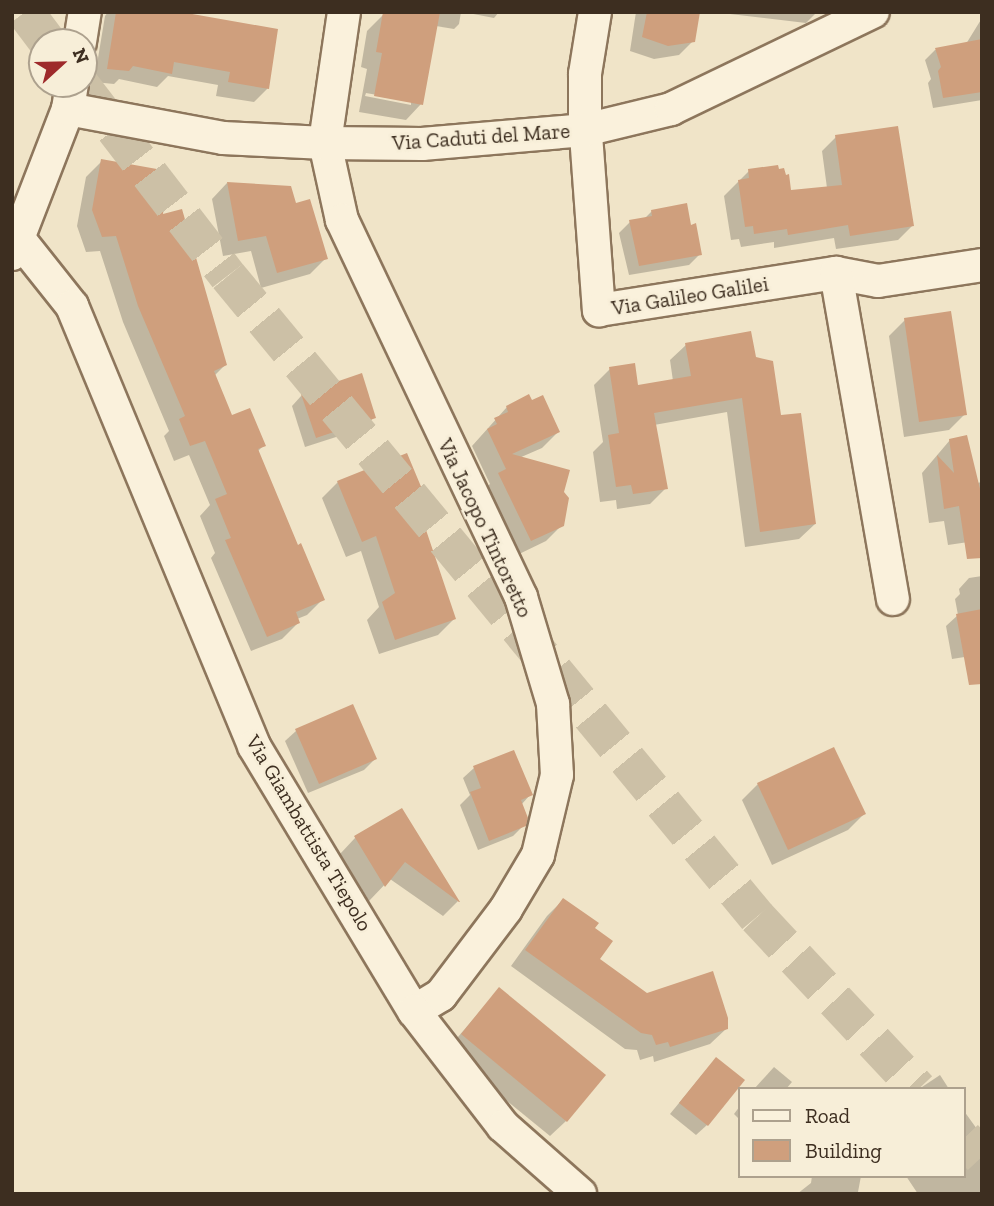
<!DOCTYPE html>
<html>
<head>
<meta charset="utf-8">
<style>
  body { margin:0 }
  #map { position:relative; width:994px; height:1206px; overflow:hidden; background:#f0e4c8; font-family:"Zilla Slab",serif }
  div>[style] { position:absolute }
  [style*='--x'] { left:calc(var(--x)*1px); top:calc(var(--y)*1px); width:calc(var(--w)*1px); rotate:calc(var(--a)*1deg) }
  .shadow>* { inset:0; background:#0003 }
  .building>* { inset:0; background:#cf9f7d }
  .major-tunnel>* { height:38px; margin-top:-19px; transform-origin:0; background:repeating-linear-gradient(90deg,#ccc0a6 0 38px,transparent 0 57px) }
  .roads { filter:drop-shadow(2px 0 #8d765c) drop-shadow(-2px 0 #8d765c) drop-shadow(0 2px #8d765c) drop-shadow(0 -2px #8d765c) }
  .minor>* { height:32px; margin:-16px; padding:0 16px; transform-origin:16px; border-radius:16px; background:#faf1dc }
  span { translate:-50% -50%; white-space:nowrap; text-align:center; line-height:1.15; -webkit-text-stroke:5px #f7eed8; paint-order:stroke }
  .street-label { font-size:21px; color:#3d2e20 }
  .frame { position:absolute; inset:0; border:14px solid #3d2e20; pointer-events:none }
  .legend { position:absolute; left:738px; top:1087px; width:228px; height:91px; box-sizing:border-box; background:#f7eed8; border:2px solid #ada18e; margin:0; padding:9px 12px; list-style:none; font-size:21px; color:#3d2e20 }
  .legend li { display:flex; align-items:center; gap:14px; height:35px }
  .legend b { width:35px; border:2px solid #ada18e }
  .north { position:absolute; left:28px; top:28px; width:70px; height:70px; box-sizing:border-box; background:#f7eed8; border:2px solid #ada18e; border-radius:50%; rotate:68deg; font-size:19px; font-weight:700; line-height:28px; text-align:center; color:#3d2e20 }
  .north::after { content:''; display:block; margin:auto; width:24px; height:32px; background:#9e2a2b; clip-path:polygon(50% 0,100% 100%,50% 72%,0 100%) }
</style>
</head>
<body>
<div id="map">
  <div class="shadow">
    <i style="clip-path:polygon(108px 12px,181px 12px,268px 88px,254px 102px,216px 96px,218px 85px,168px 76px,157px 87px,119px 79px,114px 84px,94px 82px,105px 16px)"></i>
    <i style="clip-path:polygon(evenodd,461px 12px,459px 24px,454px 29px,436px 26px,421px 104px,406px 120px,359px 112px,367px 69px,361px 67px,367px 31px,383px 15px,461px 12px,366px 93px,411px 101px,411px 105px,365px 96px,366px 93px)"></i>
    <i style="clip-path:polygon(463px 12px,499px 12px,494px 18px)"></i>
    <i style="clip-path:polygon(636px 12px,699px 12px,693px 41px,679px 55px,654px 59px,630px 51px)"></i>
    <i style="clip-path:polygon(713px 12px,817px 12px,806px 23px)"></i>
    <i style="clip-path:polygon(982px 18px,982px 100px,933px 108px,928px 83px,931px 79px,925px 60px,935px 50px,966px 44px)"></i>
    <i style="clip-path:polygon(836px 137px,912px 226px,898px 240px,836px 249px,834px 238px,774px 248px,774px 242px,741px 247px,739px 239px,731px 240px,724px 196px,749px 171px,790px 192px,827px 188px,822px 151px)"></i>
    <i style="clip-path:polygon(102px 161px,161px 216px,225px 365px,214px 376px,231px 418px,263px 446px,257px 452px,297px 547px,323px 599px,307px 615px,297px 619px,298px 623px,282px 639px,251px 651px,211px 558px,215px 553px,200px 516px,210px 505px,189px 455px,174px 461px,164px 436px,169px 431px,123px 322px,100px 251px,86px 252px,77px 226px,86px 177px)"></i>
    <i style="clip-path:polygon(227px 183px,295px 205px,326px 258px,310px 274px,261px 288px,251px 251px,223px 256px,212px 199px)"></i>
    <i style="clip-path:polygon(652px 211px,690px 227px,700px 254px,689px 265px,629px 275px,619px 233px,630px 222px,643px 220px)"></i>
    <i style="clip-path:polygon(905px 320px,965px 414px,949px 430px,904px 437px,889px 336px)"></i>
    <i style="clip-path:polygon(686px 345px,754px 359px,780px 417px,815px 524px,799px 539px,745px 547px,727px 412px,654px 425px,666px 488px,650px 504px,617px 509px,616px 500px,600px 502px,593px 452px,603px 442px,594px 385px,610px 369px,637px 387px,673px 381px,670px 360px)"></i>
    <i style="clip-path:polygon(302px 395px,374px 417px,364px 428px,305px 447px,292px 406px)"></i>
    <i style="clip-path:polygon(507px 407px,558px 432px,542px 448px,519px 458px,562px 493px,562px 525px,546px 541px,515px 556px,483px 490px,490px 484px,472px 446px)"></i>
    <i style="clip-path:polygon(950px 440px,977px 483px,982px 482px,982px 540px,948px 545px,944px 521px,929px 523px,922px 473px)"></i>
    <i style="clip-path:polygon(338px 482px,430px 513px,421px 522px,454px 619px,438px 635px,379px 654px,367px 620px,379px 607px,361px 551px,346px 557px,322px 498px)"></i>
    <i style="clip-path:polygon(982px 576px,982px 651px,977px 655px,952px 659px,946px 626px,958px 615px,955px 599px,960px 594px,959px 589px,969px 578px)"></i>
    <i style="clip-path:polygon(296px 731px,375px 759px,364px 770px,308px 793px,285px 741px)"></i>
    <i style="clip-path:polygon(833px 749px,864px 814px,848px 830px,772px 865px,742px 800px,758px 784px)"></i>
    <i style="clip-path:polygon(474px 768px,530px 795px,521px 805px,524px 825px,513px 836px,478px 850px,460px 805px,470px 795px,463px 778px)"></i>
    <i style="clip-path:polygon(401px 810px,458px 901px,443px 916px,390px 879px,369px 901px,340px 854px,355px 838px)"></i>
    <i style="clip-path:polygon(563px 900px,593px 928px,597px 959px,646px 995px,727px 1028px,710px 1044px,654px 1062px,653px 1056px,640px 1060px,637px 1050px,625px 1049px,511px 966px,547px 916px)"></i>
    <i style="clip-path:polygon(499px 989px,566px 1121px,550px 1136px,446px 1051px)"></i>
    <i style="clip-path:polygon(774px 1067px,792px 1082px,786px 1089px,754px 1089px)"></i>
    <i style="clip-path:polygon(706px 1070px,707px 1125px,696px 1135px,670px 1114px)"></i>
    <i style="clip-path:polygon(940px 1075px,949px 1089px,919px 1089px)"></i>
    <i style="clip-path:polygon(740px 1106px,740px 1120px,734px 1114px)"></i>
    <i style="clip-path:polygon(964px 1111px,982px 1136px,982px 1194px,918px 1194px,906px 1176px,964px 1176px)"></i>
    <i style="clip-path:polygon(812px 1176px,861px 1176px,858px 1192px,867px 1194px,797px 1194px,811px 1183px)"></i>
  </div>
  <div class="building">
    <i style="clip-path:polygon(116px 12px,181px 12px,278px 29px,269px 89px,228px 82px,230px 72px,174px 62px,172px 74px,133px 66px,129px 71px,107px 69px)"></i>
    <i style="clip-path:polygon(383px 12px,440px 12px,423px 105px,374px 96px,382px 53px,376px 52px)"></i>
    <i style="clip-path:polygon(647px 12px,700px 12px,695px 42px,668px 46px,642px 37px)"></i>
    <i style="clip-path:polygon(982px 39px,982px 92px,943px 98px,938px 71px,941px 67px,935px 48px)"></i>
    <i style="clip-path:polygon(898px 126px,914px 226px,850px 236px,848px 225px,788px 235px,787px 229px,754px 234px,753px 226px,745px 227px,738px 180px,749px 178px,748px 169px,778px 165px,779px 169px,784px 168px,786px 175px,789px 174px,791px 190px,842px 185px,835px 135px)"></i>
    <i style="clip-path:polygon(101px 159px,168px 171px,163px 214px,182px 209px,227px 365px,214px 371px,232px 415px,250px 408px,266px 446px,258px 449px,298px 545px,301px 543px,325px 600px,296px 612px,300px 623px,267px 637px,225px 540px,231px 538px,215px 499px,227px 494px,205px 441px,190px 446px,179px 419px,185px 416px,138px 306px,116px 236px,102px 237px,92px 210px)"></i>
    <i style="clip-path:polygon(227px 182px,291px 186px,296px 203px,310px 199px,328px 259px,277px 273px,266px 236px,238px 241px)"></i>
    <i style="clip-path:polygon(687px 203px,691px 225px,696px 223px,702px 255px,639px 266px,629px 220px,652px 216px,651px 210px)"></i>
    <i style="clip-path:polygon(951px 311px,967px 415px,919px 422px,904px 318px)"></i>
    <i style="clip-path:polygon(751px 331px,756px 357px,773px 361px,781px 415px,801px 413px,816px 524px,760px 532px,742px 398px,654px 413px,668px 489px,633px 494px,631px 485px,616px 487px,608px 435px,619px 433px,609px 367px,635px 363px,638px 385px,691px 376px,685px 343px)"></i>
    <i style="clip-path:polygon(362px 373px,376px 418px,316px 438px,301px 394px)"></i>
    <i style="clip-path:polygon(529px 394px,532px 400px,543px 395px,560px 432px,512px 454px,570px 470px,564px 492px,569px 498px,564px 526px,531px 541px,498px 473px,506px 469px,487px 429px,497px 424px,494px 418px,508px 412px,506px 406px)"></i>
    <i style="clip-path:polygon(967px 435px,982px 497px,982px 558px,967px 559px,959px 506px,944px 509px,937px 455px,954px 473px,949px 439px)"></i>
    <i style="clip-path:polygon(407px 453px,432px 513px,422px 518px,456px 619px,395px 640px,382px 602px,395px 593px,376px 536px,362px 542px,337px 481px)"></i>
    <i style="clip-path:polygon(982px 609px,982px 684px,969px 685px,956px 614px)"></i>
    <i style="clip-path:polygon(353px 704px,377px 759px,319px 784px,295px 729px)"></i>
    <i style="clip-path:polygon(834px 747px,866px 814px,788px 850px,757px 783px)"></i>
    <i style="clip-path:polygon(514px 750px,533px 795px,521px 800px,528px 818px,526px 826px,489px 841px,470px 792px,481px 788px,473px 766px)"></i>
    <i style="clip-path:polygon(402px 808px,460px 902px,459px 902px,405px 862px,385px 887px,354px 836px)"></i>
    <i style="clip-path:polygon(563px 898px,599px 923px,595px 928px,613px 941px,600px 959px,647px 993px,713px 971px,728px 1018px,728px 1029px,670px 1047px,668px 1042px,656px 1045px,652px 1035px,641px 1033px,525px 950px)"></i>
    <i style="clip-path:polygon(499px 987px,606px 1075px,567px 1122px,461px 1034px)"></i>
    <i style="clip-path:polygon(716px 1057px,745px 1080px,708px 1126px,679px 1103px)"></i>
  </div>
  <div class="major-tunnel">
    <i style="--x:25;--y:12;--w:38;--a:53"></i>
    <i style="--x:80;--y:84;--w:242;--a:52.4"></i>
    <i style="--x:228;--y:276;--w:831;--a:50.47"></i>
    <i style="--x:757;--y:917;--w:236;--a:46.9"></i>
    <i style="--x:964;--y:1138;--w:26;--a:47"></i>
  </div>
  <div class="roads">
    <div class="minor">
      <i style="--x:344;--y:12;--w:132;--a:98.3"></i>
      <i style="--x:325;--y:143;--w:79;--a:77.6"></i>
      <i style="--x:342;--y:220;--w:417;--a:64.6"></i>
      <i style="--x:521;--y:597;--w:112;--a:73.3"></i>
      <i style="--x:553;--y:704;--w:71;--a:86.8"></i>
      <i style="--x:557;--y:775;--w:82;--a:103.4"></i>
      <i style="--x:538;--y:855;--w:63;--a:120.7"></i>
      <i style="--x:506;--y:909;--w:108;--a:127.1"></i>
      <i style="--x:441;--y:995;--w:31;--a:149"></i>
      <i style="--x:595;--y:12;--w:63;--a:99.2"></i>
      <i style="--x:585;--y:74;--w:47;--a:90"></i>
      <i style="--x:585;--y:121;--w:190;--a:85.8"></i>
      <i style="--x:599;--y:310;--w:240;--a:-8.9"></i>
      <i style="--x:836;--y:273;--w:43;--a:10.8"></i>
      <i style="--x:878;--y:281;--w:105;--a:-8.7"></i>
      <i style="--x:80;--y:42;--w:30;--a:-81"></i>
      <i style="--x:68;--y:109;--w:158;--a:10.6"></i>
      <i style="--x:223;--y:138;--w:102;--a:2.8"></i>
      <i style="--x:325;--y:143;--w:97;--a:0.6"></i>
      <i style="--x:422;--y:144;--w:164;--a:-4.9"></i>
      <i style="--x:585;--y:130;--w:89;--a:-13.7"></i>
      <i style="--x:671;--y:109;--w:224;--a:-25.7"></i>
      <i style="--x:18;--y:238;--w:87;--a:51.5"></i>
      <i style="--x:72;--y:306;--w:476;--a:67.5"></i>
      <i style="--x:254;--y:746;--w:310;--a:58.9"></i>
      <i style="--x:414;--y:1011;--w:145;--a:52.3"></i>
      <i style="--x:503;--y:1126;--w:103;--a:41.4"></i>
      <i style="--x:12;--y:254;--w:155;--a:-68.9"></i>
      <i style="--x:68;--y:109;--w:25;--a:-81"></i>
      <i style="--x:836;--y:273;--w:331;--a:80.1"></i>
    </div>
  </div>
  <div class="street-label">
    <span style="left:481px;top:137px;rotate:-4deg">Via Caduti del Mare</span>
    <span style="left:690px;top:296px;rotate:-9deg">Via Galileo Galilei</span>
    <span style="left:485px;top:528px;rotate:65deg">Via Jacopo Tintoretto</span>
    <span style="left:309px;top:833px;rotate:59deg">Via Giambattista Tiepolo</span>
  </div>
  <div class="frame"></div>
  <ul class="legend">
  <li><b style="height:9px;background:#faf1dc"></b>Road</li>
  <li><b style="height:19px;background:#cf9f7d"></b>Building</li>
  </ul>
  <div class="north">N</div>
</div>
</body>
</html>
